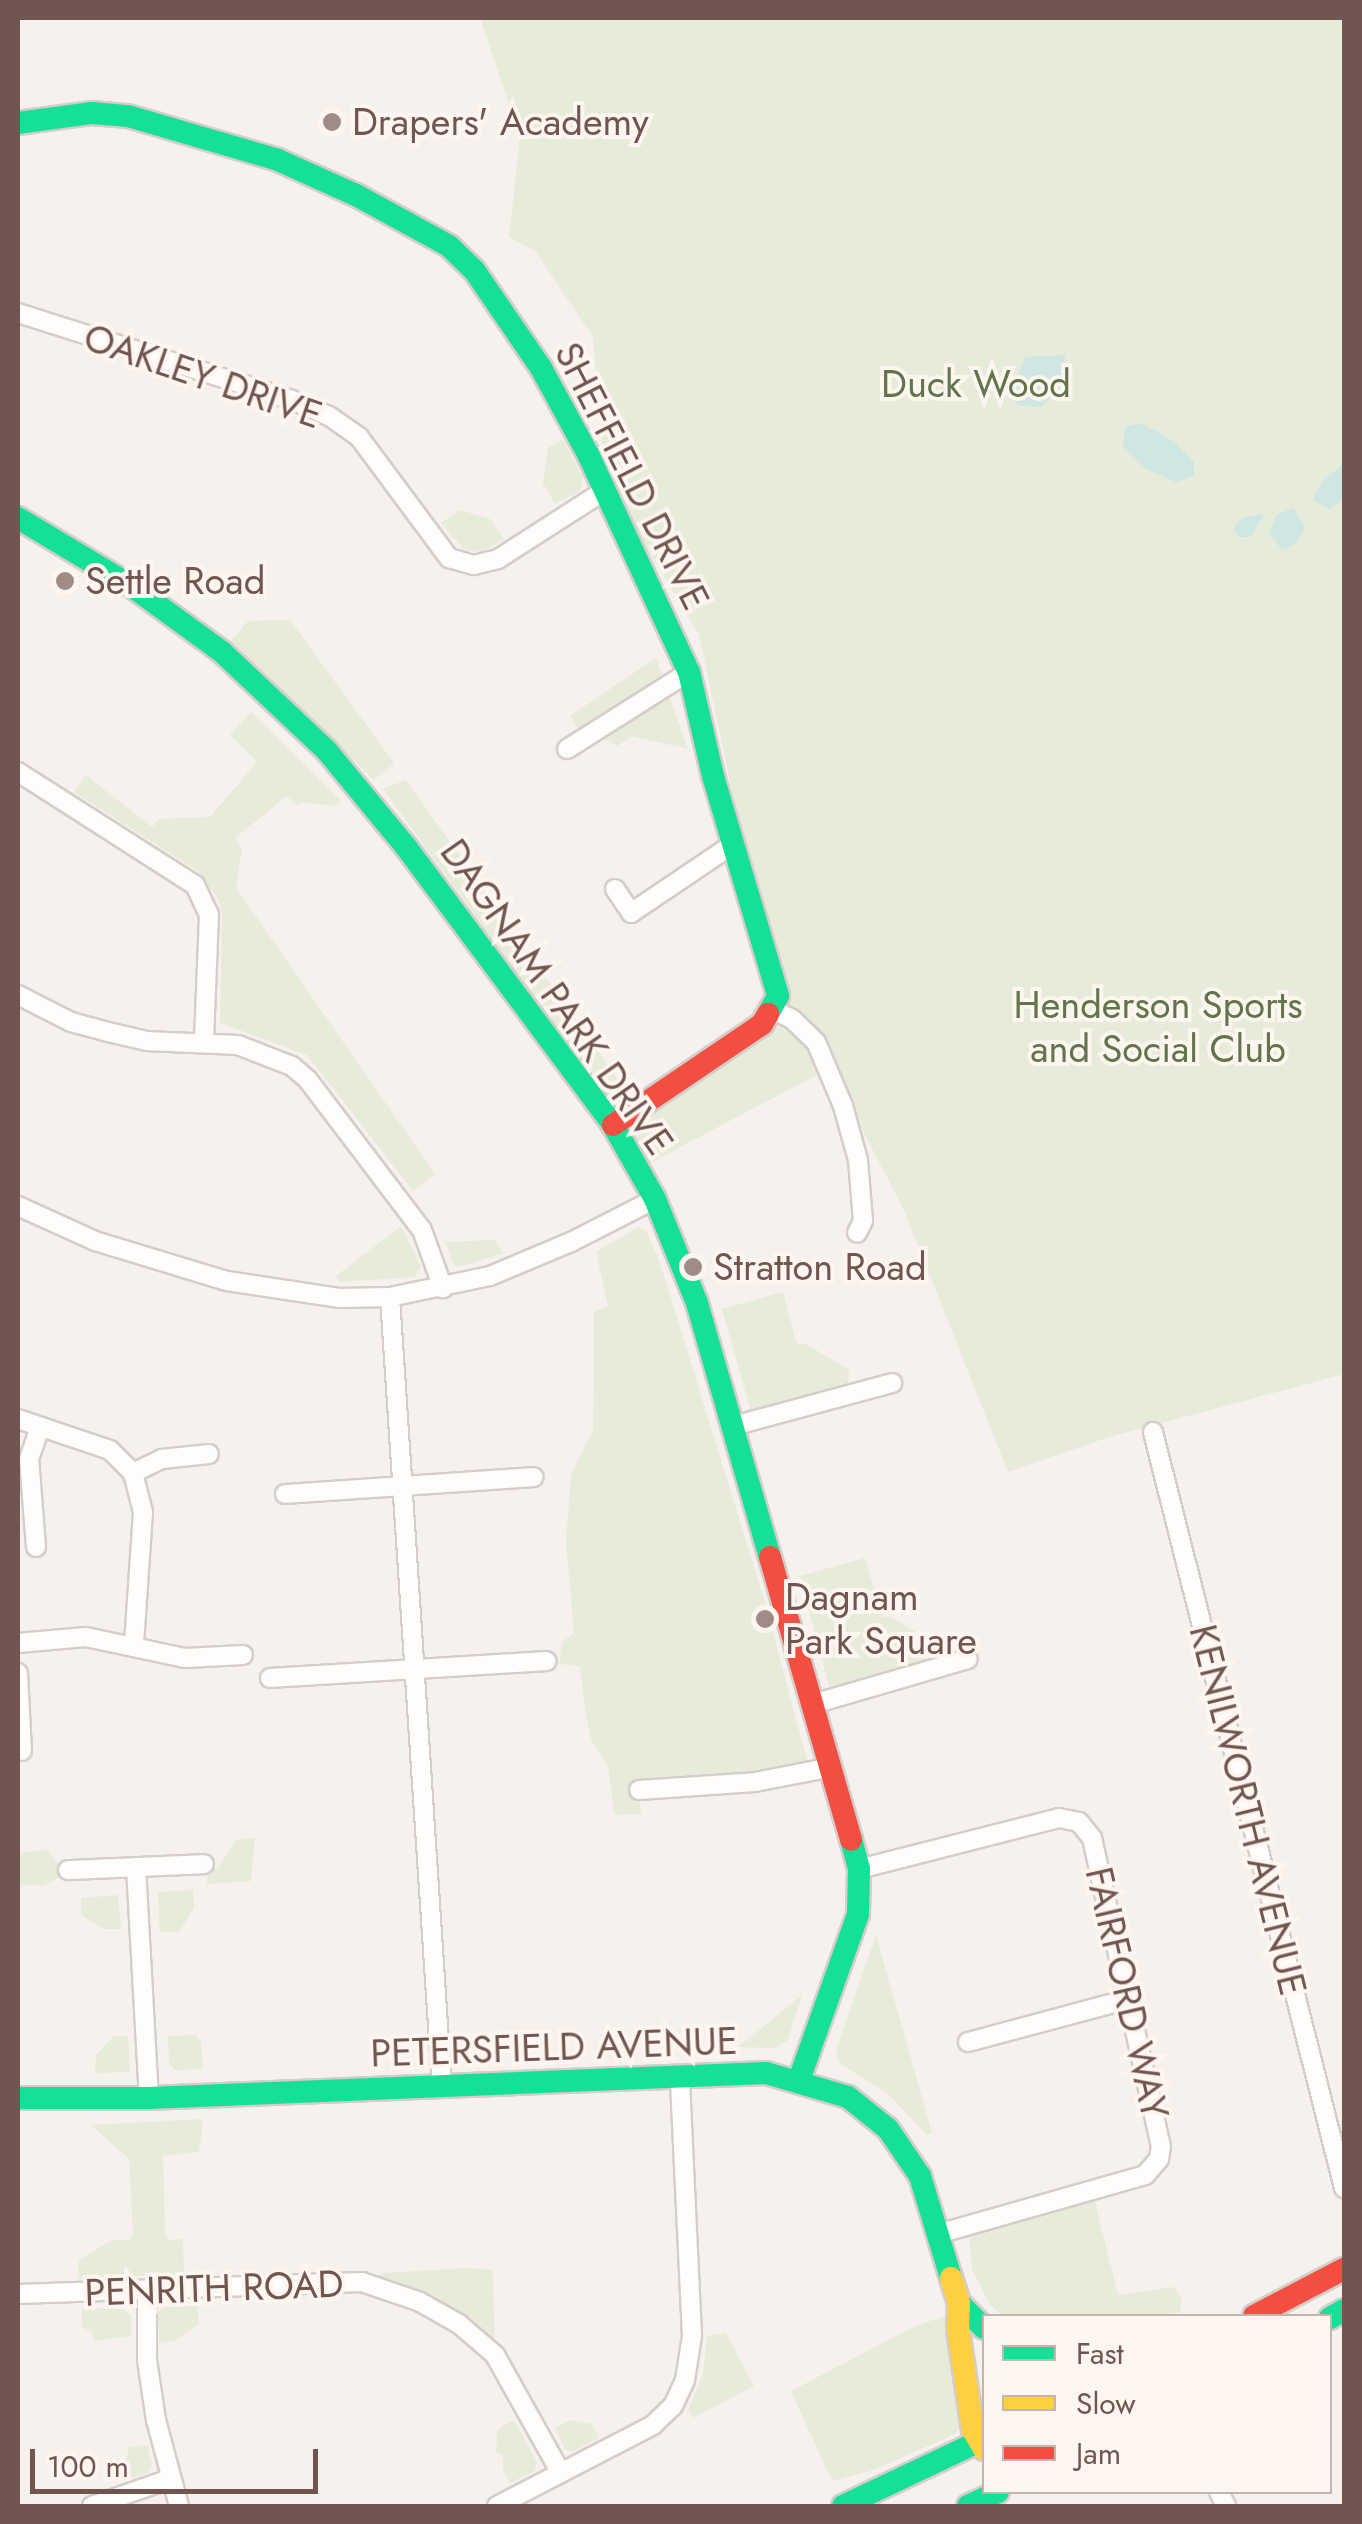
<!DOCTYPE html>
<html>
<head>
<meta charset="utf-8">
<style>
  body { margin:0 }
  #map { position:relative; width:1362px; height:2524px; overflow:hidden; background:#f6f1ed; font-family:Jost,sans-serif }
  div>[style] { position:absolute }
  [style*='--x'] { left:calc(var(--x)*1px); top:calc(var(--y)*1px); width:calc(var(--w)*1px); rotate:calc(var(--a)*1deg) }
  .green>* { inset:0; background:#e7ebd9 }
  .water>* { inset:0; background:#d0e6e3 }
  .roads { filter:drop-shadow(2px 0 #d5cdca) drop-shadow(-2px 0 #d5cdca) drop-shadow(0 2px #d5cdca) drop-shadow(0 -2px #d5cdca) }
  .street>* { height:18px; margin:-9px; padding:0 9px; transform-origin:9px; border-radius:9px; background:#fefdfc }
  .fast>* { height:22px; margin:-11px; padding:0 11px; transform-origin:11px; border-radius:11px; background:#16e098 }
  .slow>* { height:22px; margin:-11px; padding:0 11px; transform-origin:11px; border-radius:11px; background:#ffcf43 }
  .jam>* { height:22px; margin:-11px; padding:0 11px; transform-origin:11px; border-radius:11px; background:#f24e42 }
  .dots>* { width:28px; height:28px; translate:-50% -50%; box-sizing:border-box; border:5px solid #fdf5ef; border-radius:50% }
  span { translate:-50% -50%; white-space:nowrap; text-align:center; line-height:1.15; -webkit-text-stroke:8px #fdf5ef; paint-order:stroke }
  .poi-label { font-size:38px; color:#715550 }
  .left { translate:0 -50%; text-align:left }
  .street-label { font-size:38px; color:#715550 }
  .park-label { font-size:38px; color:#60754a }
  .frame { position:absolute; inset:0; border:20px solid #715550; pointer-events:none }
  .legend { position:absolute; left:982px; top:2314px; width:350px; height:180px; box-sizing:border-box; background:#fdf5ef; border:2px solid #c5b5af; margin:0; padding:12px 18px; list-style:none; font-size:30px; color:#715550 }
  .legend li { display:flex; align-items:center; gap:20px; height:50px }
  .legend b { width:50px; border:2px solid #c5b5af }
  .scale { position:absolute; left:30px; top:2449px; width:288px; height:45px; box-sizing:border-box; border:5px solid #715550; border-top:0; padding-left:12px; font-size:30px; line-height:35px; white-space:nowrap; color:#715550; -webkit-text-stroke:8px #fdf5ef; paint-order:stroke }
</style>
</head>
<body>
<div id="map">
  <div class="green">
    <i style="clip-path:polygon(480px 18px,1344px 18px,1344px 1374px,1106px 1438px,1008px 1472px,904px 1210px,830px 1068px,650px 1163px,635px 1137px,634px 1120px,785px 1015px,791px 1018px,759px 920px,699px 634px,605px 480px,593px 337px,535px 251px,509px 237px,520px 137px)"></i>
    <i style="clip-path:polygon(563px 439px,583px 478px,580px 491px,555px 504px,543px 483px,548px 448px)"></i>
    <i style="clip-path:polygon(460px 510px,490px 519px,504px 539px,481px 552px,464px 550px,441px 523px)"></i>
    <i style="clip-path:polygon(290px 620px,394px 763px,374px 780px,230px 642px,248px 621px)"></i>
    <i style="clip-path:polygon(656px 658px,688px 749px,632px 736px,617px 746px,586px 728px,580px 731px,570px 716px)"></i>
    <i style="clip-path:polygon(251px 712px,341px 801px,335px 806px,301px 802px,297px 806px,287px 796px,235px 838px,242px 849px,236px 888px,435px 1174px,413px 1191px,307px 1055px,220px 1023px,222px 915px,219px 900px,196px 870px,74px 792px,86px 775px,152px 827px,159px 819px,210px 817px,257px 762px,230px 735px)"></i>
    <i style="clip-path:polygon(406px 780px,632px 1099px,622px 1106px,610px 1102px,383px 789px)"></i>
    <i style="clip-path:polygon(401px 1226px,421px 1266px,415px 1277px,339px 1282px,336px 1276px)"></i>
    <i style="clip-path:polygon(638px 1227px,647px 1232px,661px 1266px,765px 1602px,810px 1772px,639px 1791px,641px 1814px,614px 1815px,608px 1766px,592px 1742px,586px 1717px,580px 1666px,559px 1664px,562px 1642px,574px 1633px,566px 1542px,571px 1475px,593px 1430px,594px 1312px,608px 1306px,596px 1252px)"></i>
    <i style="clip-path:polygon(494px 1240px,504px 1253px,459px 1267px,453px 1264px,446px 1242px)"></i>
    <i style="clip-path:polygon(783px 1292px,797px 1345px,806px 1344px,849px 1370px,848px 1385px,751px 1412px,722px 1309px)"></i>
    <i style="clip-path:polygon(865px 1558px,882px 1617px,891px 1617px,934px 1643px,933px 1654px,930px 1661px,830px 1690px,800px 1576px)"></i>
    <i style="clip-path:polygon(255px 1838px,251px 1881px,207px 1884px,208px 1869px,218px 1868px,236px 1840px)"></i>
    <i style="clip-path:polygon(47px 1850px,65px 1873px,44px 1886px,18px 1884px,18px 1853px)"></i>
    <i style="clip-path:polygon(193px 1890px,194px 1908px,179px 1932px,160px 1932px,158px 1892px)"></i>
    <i style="clip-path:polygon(118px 1895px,121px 1929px,104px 1929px,81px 1915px,81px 1898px)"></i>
    <i style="clip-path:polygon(876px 1935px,932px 2133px,927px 2135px,888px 2094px,839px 2063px,836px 2050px)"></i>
    <i style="clip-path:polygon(802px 1995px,788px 2040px,775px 2048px,738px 2047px)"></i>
    <i style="clip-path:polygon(195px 2035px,201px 2042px,203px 2069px,176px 2070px,169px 2064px,168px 2036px)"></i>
    <i style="clip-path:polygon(114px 2036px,128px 2036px,130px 2072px,95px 2073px,96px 2055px)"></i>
    <i style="clip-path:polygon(203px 2119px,199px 2152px,163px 2156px,165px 2233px,168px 2240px,183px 2239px,184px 2274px,77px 2279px,79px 2260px,112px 2240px,129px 2240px,133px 2235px,129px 2159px,91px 2125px)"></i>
    <i style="clip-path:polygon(1094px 2198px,1118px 2295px,1173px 2287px,1182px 2298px,1180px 2312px,1164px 2316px,1002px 2316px,989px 2303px,972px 2269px,969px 2236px)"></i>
    <i style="clip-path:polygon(467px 2268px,493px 2270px,495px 2355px,459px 2324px,362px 2282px,385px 2273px)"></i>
    <i style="clip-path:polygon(198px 2305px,199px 2324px,175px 2341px,159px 2342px,158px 2312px,164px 2307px)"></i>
    <i style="clip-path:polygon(121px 2308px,131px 2315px,131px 2336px,93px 2341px,92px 2332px,82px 2327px,82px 2309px)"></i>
    <i style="clip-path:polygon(948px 2315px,961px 2426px,955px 2434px,874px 2470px,832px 2481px,791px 2391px,915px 2326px)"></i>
    <i style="clip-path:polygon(726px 2333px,754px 2386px,693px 2418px,688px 2410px,703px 2374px,707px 2336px)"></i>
    <i style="clip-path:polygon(514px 2420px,537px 2462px,535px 2471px,510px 2483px,503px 2469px,503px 2455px,496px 2453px,497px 2430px)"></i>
    <i style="clip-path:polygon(571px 2420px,592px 2424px,599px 2438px,572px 2452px,565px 2449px,555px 2428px)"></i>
    <i style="clip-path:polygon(148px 2445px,152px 2464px,148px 2473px,127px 2480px,116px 2459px,126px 2459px,129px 2447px)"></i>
  </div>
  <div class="water">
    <i style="clip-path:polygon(1065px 355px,1063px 385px,1041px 407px,1017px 405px,1013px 387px,1025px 357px)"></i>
    <i style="clip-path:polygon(1141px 423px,1173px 441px,1194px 462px,1194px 476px,1176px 482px,1145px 468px,1123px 446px,1125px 427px)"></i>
    <i style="clip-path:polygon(1344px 463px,1344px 498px,1329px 509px,1312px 500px,1323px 481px)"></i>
    <i style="clip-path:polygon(1294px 508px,1305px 527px,1298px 542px,1282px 550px,1269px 532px,1277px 514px)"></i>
    <i style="clip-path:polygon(1265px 514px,1250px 537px,1239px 537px,1233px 529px,1243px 517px)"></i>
  </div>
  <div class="roads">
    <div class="street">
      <i style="--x:18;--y:313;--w:287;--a:17.6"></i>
      <i style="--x:292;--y:400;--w:40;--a:23.4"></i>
      <i style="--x:329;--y:416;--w:37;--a:35"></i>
      <i style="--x:359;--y:437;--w:151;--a:53.4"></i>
      <i style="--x:449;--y:558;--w:26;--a:16"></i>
      <i style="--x:474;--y:565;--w:25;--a:-14"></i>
      <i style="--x:498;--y:559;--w:126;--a:-32.7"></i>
      <i style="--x:567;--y:749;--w:144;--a:-32.3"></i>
      <i style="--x:18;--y:772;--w:210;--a:32.6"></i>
      <i style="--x:195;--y:885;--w:33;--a:65"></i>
      <i style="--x:209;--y:915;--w:127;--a:92.3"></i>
      <i style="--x:615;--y:889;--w:29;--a:56"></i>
      <i style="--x:631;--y:913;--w:122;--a:-34"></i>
      <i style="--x:18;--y:995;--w:59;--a:27"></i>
      <i style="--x:71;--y:1022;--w:38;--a:15"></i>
      <i style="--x:108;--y:1032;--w:39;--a:13"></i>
      <i style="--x:146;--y:1041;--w:92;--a:2.5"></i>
      <i style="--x:238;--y:1045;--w:58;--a:21.3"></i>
      <i style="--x:292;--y:1066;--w:21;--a:41"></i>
      <i style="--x:308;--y:1080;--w:188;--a:52.8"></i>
      <i style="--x:422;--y:1230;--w:62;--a:70.1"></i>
      <i style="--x:773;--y:1010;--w:21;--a:25"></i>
      <i style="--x:792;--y:1019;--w:33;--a:44"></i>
      <i style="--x:816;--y:1042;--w:69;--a:67.1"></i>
      <i style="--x:843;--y:1106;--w:56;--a:74.5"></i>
      <i style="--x:858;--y:1160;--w:61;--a:85.3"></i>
      <i style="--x:863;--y:1221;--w:13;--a:117"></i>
      <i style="--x:18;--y:1206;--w:85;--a:24.4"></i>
      <i style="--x:95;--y:1241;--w:138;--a:16.9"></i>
      <i style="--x:227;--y:1281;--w:113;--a:8.6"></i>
      <i style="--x:339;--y:1298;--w:51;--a:-1.1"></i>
      <i style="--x:390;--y:1297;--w:102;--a:-11.9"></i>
      <i style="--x:490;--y:1276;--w:88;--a:-22.8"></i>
      <i style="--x:571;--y:1242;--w:94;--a:-27.1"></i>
      <i style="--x:390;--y:1297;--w:791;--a:86.23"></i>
      <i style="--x:18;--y:1419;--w:97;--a:18.6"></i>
      <i style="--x:110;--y:1450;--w:33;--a:45"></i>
      <i style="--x:133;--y:1473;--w:40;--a:75.6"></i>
      <i style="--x:143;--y:1512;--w:132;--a:93.9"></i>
      <i style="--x:733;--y:1426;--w:165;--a:-15.1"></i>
      <i style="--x:1153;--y:1432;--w:780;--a:75.82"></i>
      <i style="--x:133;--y:1473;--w:32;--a:-26"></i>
      <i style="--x:162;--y:1459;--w:47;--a:-6.1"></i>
      <i style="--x:285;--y:1494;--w:249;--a:-3.9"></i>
      <i style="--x:36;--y:1547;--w:88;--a:-94.5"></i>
      <i style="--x:29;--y:1459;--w:34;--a:-71"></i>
      <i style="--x:18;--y:1643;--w:68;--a:-5"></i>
      <i style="--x:86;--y:1637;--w:101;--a:12"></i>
      <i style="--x:185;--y:1658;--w:58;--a:-3"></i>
      <i style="--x:18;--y:1673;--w:78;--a:87.1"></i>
      <i style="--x:270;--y:1678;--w:277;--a:-3.5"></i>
      <i style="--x:813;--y:1704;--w:161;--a:-16.2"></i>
      <i style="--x:639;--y:1790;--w:116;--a:-3.9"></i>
      <i style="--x:755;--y:1782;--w:78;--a:-11"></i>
      <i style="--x:136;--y:1867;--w:231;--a:86.8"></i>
      <i style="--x:859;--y:1869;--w:206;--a:-14.3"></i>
      <i style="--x:1059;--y:1818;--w:20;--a:11"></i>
      <i style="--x:1079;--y:1822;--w:21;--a:51"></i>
      <i style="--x:1092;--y:1838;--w:316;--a:77.4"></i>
      <i style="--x:1161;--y:2146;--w:13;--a:99"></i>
      <i style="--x:1159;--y:2159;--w:21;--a:131"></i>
      <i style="--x:1145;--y:2175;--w:215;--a:164.1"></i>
      <i style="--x:68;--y:1870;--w:136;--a:-2.5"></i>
      <i style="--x:968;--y:2042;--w:166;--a:-15"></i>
      <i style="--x:147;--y:2291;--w:69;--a:90"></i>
      <i style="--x:147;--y:2360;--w:61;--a:81.5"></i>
      <i style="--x:156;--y:2420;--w:89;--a:75"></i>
      <i style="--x:18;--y:2294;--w:344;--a:-2"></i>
      <i style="--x:362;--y:2282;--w:61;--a:19"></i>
      <i style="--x:420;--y:2302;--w:45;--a:29.4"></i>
      <i style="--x:459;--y:2324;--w:48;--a:40.7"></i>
      <i style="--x:495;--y:2355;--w:135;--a:60.8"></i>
      <i style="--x:1219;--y:2492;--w:16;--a:63"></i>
      <i style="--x:92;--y:2506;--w:83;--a:-19.1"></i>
      <i style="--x:497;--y:2506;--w:176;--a:-27.4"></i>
      <i style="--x:653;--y:2425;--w:28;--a:-44"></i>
      <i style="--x:673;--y:2406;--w:29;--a:-65"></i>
      <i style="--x:685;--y:2380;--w:45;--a:-81"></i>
      <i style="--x:692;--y:2336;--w:259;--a:-92.7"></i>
    </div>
    <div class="fast">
      <i style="--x:18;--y:123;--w:75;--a:-7.7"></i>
      <i style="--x:92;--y:113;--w:36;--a:5"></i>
      <i style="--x:128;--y:116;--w:156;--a:16.3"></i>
      <i style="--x:278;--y:160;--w:85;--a:24.2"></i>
      <i style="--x:356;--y:195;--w:106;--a:28.7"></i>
      <i style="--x:449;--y:246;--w:35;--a:44"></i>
      <i style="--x:474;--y:270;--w:119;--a:55.6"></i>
      <i style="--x:541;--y:368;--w:100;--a:61.4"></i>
      <i style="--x:589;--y:456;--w:238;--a:65.2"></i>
      <i style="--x:689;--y:672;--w:107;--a:77"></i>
      <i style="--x:713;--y:776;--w:229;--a:73.5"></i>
      <i style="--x:778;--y:996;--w:21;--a:119"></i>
      <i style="--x:18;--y:518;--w:134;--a:31"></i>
      <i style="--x:133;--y:587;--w:110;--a:36.1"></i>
      <i style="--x:222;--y:652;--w:144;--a:43.3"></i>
      <i style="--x:327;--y:751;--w:124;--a:50.5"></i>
      <i style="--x:406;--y:847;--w:347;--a:53.3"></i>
      <i style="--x:613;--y:1125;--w:85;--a:60.4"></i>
      <i style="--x:655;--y:1199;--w:112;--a:68"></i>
      <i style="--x:697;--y:1303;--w:264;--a:74"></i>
      <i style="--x:799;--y:2080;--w:176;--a:-70.4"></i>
      <i style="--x:858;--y:1914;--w:45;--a:-88.7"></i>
      <i style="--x:859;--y:1869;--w:30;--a:-105"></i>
      <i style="--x:18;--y:2098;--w:131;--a:0"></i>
      <i style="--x:149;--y:2098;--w:618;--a:-2.32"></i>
      <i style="--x:766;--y:2073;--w:85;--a:16.3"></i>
      <i style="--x:848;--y:2097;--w:51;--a:38.7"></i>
      <i style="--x:888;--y:2129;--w:57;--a:55.8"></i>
      <i style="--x:920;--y:2176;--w:107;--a:73.1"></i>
      <i style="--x:959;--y:2303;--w:35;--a:45"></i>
      <i style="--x:1330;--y:2318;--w:16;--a:-30"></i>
      <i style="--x:843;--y:2506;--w:156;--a:-25.4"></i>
      <i style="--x:968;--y:2506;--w:33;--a:-25"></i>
    </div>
    <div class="slow">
      <i style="--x:951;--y:2278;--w:26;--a:72"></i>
      <i style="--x:959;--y:2303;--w:26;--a:92"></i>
      <i style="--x:958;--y:2329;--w:102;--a:81.6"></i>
      <i style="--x:973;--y:2430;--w:22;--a:60"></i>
    </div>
    <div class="jam">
      <i style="--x:613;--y:1125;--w:180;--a:-34.1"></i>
      <i style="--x:762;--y:1024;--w:12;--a:-59"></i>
      <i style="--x:770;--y:1557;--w:294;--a:74"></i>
      <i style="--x:1254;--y:2316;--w:102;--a:-27.6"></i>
    </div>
  </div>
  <div class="dots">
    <i style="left:332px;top:122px;background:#a08c87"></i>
    <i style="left:65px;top:581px;background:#a08c87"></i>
    <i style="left:693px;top:1267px;background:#a08c87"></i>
    <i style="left:765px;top:1619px;background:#a08c87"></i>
  </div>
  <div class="poi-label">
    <span class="left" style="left:352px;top:122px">Drapers' Academy</span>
    <span class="left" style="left:85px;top:581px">Settle Road</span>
    <span class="left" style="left:713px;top:1267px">Stratton Road</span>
    <span class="left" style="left:785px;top:1619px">Dagnam<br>Park Square</span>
  </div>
  <div class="street-label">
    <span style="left:203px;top:376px;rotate:19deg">OAKLEY DRIVE</span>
    <span style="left:632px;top:476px;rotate:63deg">SHEFFIELD DRIVE</span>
    <span style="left:557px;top:997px;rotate:55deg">DAGNAM PARK DRIVE</span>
    <span style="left:1248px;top:1810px;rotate:76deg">KENILWORTH AVENUE</span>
    <span style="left:1127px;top:1993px;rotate:77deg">FAIRFORD WAY</span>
    <span style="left:554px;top:2047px;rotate:-2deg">PETERSFIELD AVENUE</span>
    <span style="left:214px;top:2288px;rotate:-2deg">PENRITH ROAD</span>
  </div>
  <div class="park-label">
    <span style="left:976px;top:384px">Duck Wood</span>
    <span style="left:1158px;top:1027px">Henderson Sports<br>and Social Club</span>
  </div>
  <div class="frame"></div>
  <ul class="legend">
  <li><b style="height:12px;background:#16e098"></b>Fast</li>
  <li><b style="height:12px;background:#ffcf43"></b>Slow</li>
  <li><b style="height:12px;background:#f24e42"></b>Jam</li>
  </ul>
  <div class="scale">100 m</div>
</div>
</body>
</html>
